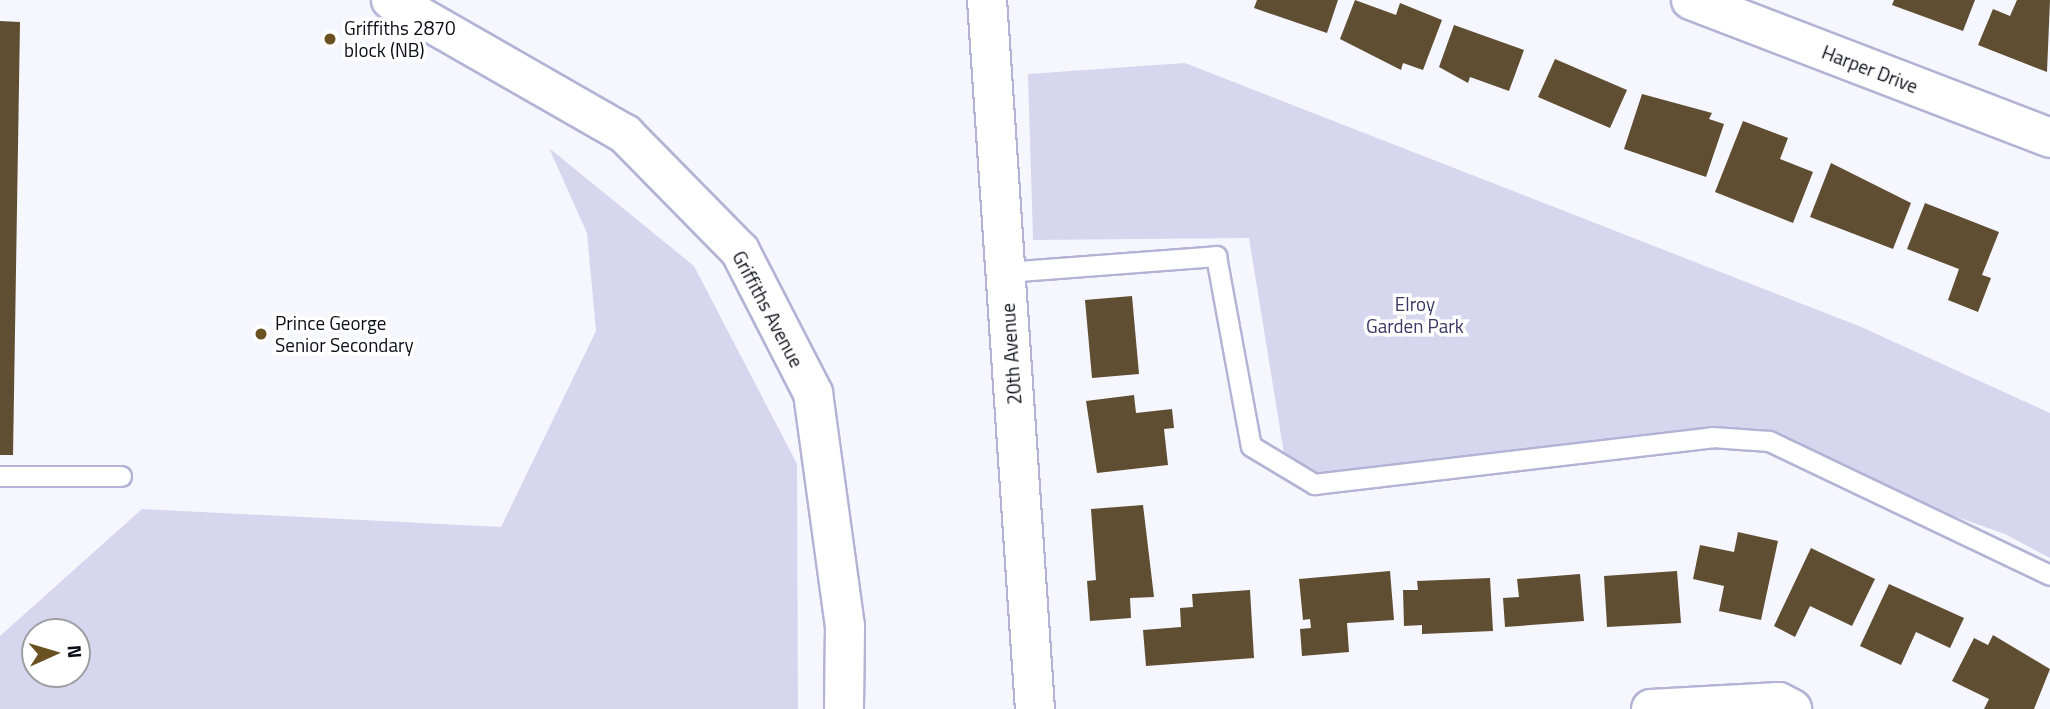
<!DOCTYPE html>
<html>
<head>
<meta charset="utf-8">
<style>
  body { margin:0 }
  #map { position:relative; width:2050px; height:709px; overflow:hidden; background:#f6f6fe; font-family:"Titillium Web",sans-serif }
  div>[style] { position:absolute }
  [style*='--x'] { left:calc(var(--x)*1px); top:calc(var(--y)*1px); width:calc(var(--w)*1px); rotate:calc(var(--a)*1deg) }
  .green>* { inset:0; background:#d6d7ef }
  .building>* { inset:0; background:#5f4e32 }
  .roads { filter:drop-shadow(2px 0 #b2b3d5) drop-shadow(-2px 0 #b2b3d5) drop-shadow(0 2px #b2b3d5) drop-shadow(0 -2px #b2b3d5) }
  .service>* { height:19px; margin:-9.5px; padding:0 9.5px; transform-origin:9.5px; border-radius:9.5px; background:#fff }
  .minor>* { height:38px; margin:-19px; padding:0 19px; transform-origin:19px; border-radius:19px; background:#fff }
  .dots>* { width:19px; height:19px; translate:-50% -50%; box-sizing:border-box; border:4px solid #fff; border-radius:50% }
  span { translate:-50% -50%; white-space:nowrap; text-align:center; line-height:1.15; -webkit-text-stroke:7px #fff; paint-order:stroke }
  .poi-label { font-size:19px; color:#0c0c17 }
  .left { translate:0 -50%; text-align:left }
  .street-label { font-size:19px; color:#0c0c17 }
  .park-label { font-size:19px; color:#383863 }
  .north { position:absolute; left:21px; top:618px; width:70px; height:70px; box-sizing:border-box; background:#fff; border:2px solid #9e9ea2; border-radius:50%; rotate:86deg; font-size:19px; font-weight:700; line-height:28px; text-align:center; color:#0c0c17 }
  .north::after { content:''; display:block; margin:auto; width:24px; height:32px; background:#6a5122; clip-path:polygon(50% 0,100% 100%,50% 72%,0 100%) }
</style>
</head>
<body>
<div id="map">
  <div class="green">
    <i style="clip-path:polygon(1185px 63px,1859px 326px,2050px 413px,2050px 558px,2005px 534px,1728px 437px,1288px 478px,1249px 238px,1033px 240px,1028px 74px)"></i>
    <i style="clip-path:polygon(evenodd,549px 148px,694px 266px,797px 464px,798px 709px,0 709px,0 636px,142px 509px,501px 527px,596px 331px,587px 233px,549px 148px,77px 632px,77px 674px,35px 674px,35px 632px,77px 632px)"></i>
  </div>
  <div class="building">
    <i style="clip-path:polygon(1257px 0,1338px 0,1327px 33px,1254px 8px)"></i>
    <i style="clip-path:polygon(1355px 0,1396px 15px,1400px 3px,1442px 20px,1423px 70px,1403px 63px,1401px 70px,1340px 39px)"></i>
    <i style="clip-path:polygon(1894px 0,1975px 0,1963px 31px,1892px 5px)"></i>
    <i style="clip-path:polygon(2017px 0,2050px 0,2047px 72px,1978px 45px,1993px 9px,2010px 16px)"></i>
    <i style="clip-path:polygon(0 21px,20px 22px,13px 455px,0 455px)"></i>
    <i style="clip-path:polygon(1454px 25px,1524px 50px,1509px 91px,1470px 77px,1468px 83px,1439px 67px)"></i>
    <i style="clip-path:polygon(1555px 59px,1627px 90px,1610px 128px,1538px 97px)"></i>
    <i style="clip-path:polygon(1642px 94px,1712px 113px,1709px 119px,1724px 124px,1706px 177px,1624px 149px)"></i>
    <i style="clip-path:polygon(1743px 121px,1788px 138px,1780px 159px,1813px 172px,1793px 223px,1715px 192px)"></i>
    <i style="clip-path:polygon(1831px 163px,1911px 203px,1893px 249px,1810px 217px)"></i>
    <i style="clip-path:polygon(1925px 203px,1999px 232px,1982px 275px,1991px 278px,1978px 312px,1948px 300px,1959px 269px,1907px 249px)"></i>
    <i style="clip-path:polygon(1132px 296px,1139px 374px,1092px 378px,1085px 300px)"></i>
    <i style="clip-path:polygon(1134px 395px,1136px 413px,1172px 409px,1174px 428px,1164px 429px,1168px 465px,1097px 473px,1086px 401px)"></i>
    <i style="clip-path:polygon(1143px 505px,1154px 597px,1130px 598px,1131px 618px,1090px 621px,1087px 581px,1096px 580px,1091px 509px)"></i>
    <i style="clip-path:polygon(1738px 532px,1778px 541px,1761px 620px,1719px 611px,1724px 586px,1693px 579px,1700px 545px,1734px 552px)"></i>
    <i style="clip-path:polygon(1811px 548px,1875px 579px,1852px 626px,1810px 606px,1795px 637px,1774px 626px)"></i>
    <i style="clip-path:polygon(1390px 571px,1394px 620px,1347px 623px,1349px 652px,1302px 656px,1300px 629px,1311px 628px,1310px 619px,1303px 620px,1299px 579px)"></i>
    <i style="clip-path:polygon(1677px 571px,1681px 623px,1607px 627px,1604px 576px)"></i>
    <i style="clip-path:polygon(1580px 574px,1584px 621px,1505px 627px,1503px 598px,1519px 597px,1517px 579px)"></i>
    <i style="clip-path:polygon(1490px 578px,1493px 631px,1422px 634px,1422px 625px,1404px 626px,1403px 590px,1418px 590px,1417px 581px)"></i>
    <i style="clip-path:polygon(1889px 584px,1964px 618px,1950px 648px,1916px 632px,1901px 665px,1860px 646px)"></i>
    <i style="clip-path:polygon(1250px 590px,1254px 658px,1146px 666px,1143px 630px,1181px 627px,1180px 608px,1193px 607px,1192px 594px)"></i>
    <i style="clip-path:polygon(1993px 635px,2050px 669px,2034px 709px,1984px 709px,1989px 699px,1952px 681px,1974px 638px,1988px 645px)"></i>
  </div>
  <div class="roads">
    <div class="service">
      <i style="--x:1005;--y:272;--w:212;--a:-4.3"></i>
      <i style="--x:1216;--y:256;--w:193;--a:79.6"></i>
      <i style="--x:1251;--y:446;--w:74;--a:31.1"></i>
      <i style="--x:1314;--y:484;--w:401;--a:-6.7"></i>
      <i style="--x:1712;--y:437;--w:57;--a:4"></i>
      <i style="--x:1769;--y:441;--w:311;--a:25.5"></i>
      <i style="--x:0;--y:476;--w:121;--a:0"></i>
    </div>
    <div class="minor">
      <i style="--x:391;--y:0;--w:270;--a:29.8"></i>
      <i style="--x:625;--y:134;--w:164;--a:45.5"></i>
      <i style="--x:740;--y:251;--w:160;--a:62.8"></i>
      <i style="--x:813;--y:393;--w:235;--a:82.2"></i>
      <i style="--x:845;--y:626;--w:83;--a:90.7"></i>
      <i style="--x:987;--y:0;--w:711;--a:86.13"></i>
      <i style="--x:1691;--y:0;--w:385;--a:21"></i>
      <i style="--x:1651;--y:709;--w:128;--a:-3.1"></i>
      <i style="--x:1779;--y:702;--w:15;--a:28"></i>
    </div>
  </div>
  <div class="dots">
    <i style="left:330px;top:39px;background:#6a5122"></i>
    <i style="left:261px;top:334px;background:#6a5122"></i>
  </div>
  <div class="poi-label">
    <span class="left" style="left:344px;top:39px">Griffiths 2870<br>block (NB)</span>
    <span class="left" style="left:275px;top:334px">Prince George<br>Senior Secondary</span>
  </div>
  <div class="street-label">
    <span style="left:1870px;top:69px;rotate:21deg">Harper Drive</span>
    <span style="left:768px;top:309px;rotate:62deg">Griffiths Avenue</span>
    <span style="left:1011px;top:354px;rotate:-94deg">20th Avenue</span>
  </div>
  <div class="park-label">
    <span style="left:1415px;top:315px">Elroy<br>Garden Park</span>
  </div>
  <div class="north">N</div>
</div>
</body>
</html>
